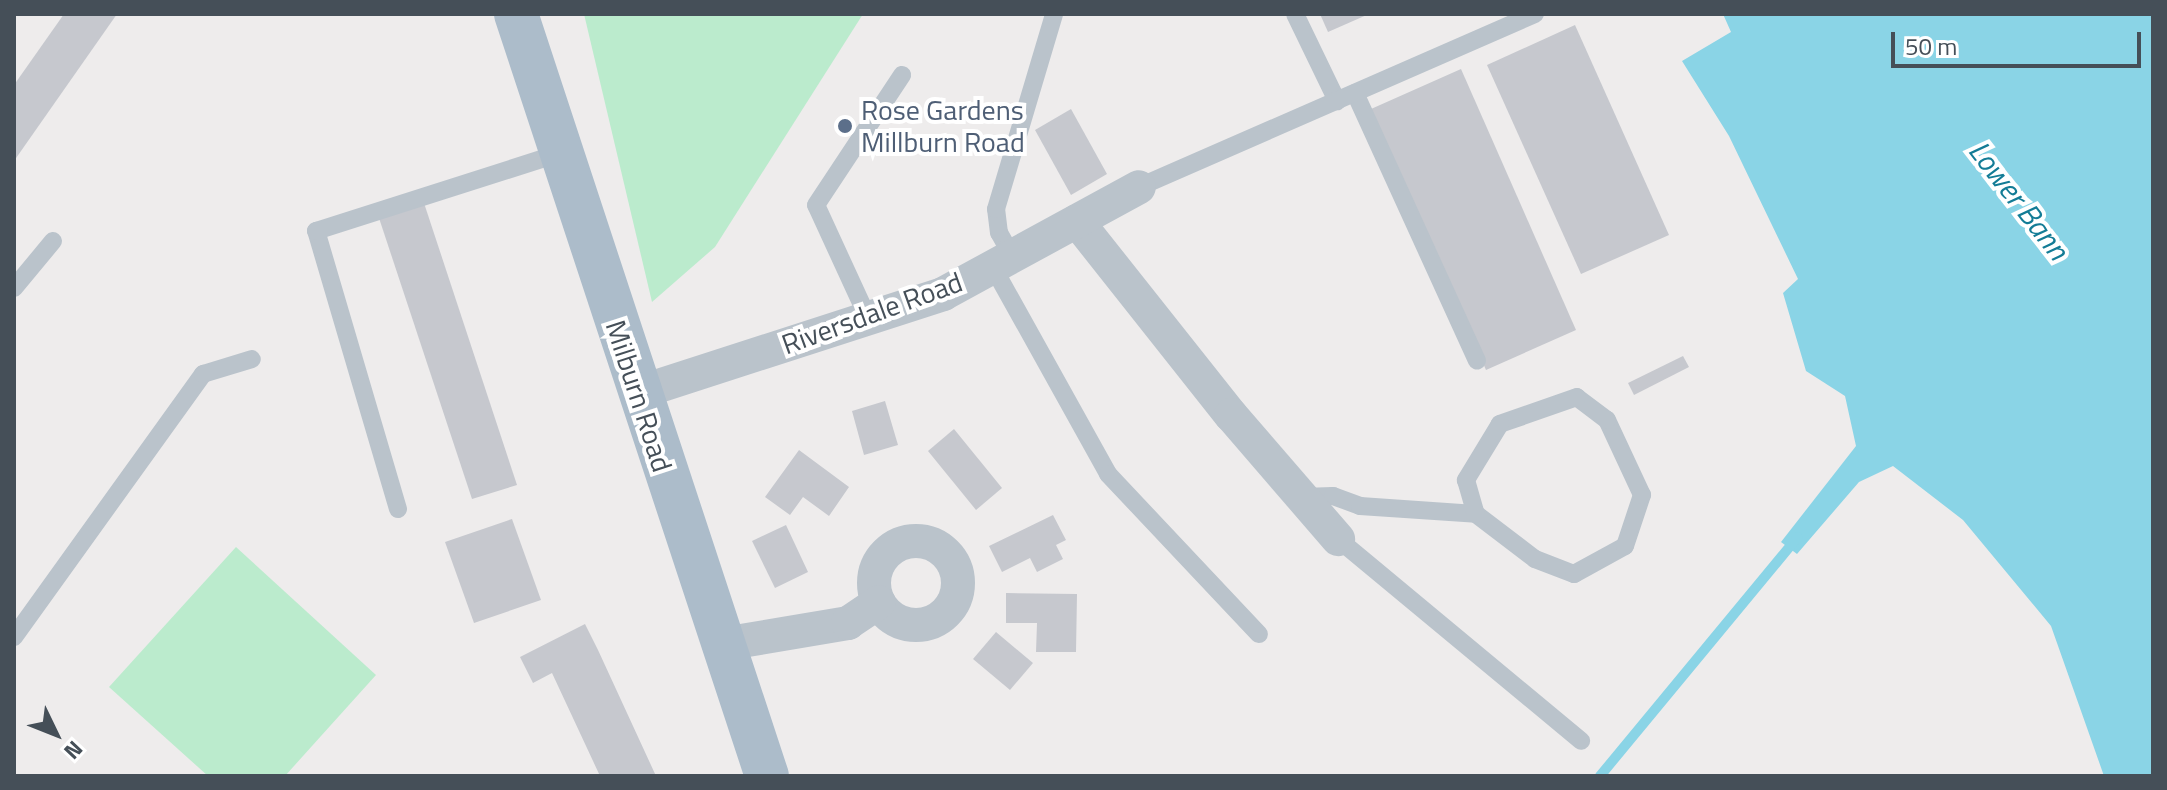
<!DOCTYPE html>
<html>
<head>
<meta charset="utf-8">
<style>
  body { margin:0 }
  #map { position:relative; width:2167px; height:790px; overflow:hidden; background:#eeecec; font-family:"Titillium Web",sans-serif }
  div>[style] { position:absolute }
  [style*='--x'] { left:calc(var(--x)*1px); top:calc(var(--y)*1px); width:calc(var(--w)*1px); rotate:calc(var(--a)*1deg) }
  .green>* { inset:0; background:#bbebcd }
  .water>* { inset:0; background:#8ad4e6 }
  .stream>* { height:10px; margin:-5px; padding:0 5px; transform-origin:5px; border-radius:5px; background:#8ad4e6 }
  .building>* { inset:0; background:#c6c8ce }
  .service>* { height:18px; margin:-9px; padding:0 9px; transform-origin:9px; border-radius:9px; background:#bac3cb }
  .minor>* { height:34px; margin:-17px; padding:0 17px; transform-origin:17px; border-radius:17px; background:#bac3cb }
  .minor>.ring { margin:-17px; padding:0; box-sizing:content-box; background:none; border:34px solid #bac3cb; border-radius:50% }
  .primary>* { height:44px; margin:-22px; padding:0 22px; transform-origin:22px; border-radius:22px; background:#acbcca }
  .dots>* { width:22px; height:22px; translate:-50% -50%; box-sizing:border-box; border:4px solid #fff; border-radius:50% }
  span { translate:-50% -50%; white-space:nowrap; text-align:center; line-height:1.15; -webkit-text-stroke:8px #fff; paint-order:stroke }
  .service-label { font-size:28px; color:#4e5e75 }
  .left { translate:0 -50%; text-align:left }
  .street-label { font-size:28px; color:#454f58 }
  .water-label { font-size:30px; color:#137c96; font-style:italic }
  .frame { position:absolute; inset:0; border:16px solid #454f58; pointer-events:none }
  .north { position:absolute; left:16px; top:694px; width:80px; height:80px; -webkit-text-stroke:6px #fff; paint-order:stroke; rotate:133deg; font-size:22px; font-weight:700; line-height:32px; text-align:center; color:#454f58 }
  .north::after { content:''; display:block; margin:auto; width:28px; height:36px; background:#454f58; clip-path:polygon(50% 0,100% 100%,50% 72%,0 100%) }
  .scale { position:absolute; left:1891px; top:32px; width:250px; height:36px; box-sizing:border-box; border:4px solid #454f58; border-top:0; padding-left:10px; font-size:24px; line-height:28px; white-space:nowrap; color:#454f58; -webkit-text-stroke:6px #fff; paint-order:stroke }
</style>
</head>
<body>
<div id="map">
  <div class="green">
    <i style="clip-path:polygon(584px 14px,863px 14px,715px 247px,652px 302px)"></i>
    <i style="clip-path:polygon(236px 547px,376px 675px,285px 776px,208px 776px,109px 687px)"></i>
  </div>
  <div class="water">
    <i style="clip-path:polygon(1723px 14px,2153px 14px,2153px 776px,2104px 776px,2051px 626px,1963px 520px,1893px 466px,1859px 482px,1797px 554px,1781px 542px,1856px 446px,1845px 396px,1806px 371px,1783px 293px,1798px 279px,1729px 136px,1682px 61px,1731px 32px)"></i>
  </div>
  <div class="stream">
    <i style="--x:1600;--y:776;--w:310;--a:-50.4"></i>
  </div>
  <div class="building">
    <i style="clip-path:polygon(64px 14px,117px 14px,14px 161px,14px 85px)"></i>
    <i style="clip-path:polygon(1320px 14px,1369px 14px,1328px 32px)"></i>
    <i style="clip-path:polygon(1575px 25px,1669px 235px,1581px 274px,1487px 65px)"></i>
    <i style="clip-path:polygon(1461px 69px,1576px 330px,1486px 370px,1371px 109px)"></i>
    <i style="clip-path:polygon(1071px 109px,1107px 174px,1071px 195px,1035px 130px)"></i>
    <i style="clip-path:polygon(424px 203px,517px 485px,472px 499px,379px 218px)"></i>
    <i style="clip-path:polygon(1683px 356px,1689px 367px,1634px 395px,1628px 383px)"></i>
    <i style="clip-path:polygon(885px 401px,898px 445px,864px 455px,852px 411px)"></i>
    <i style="clip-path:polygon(954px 429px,1002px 488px,976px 510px,928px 451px)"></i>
    <i style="clip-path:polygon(799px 450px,849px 487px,829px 516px,803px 497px,790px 515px,765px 497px)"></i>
    <i style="clip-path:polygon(1053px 515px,1066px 540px,1056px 545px,1063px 559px,1037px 572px,1030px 558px,1002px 572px,989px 546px)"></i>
    <i style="clip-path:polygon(512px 519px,541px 600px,474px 623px,445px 542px)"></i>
    <i style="clip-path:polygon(786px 525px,808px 572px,775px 588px,752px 541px)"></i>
    <i style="clip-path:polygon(1006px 593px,1077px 594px,1076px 652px,1036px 652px,1037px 623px,1006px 623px)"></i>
    <i style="clip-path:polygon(585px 624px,598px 650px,656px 776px,600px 776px,552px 673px,533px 683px,520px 657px)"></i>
    <i style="clip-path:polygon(996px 632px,1033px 663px,1010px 690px,973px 659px)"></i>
  </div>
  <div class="service">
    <i style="--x:1295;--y:14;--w:97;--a:64.2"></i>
    <i style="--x:1355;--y:93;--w:294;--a:65.5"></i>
    <i style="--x:1139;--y:187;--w:432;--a:-23.6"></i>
    <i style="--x:1012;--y:256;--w:26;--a:-119"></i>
    <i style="--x:999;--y:233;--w:24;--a:-97"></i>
    <i style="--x:996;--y:209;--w:203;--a:-73.4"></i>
    <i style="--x:993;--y:267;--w:237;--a:60.9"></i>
    <i style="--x:1108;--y:474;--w:220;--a:46.7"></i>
    <i style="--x:14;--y:288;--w:61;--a:-50.3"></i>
    <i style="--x:868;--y:318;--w:124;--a:-114.7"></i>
    <i style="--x:816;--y:205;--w:156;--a:-56.5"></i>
    <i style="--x:1302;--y:497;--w:31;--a:-2"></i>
    <i style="--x:1333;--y:496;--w:29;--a:20"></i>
    <i style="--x:1360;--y:506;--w:116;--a:3.9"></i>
    <i style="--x:1476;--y:514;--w:74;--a:37.3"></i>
    <i style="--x:1535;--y:559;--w:42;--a:21"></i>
    <i style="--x:1574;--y:574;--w:58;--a:-28.8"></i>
    <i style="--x:1625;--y:546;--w:54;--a:-71.6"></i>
    <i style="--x:1642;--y:495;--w:83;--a:-115"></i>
    <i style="--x:1607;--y:420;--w:38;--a:-143"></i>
    <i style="--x:1577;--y:397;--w:82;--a:160.7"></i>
    <i style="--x:1500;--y:424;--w:66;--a:121.3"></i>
    <i style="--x:1466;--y:480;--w:35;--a:74"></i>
    <i style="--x:398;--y:509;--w:290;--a:-106.4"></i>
    <i style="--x:316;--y:231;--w:256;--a:-17.7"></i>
    <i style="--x:1338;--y:539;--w:316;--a:39.7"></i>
    <i style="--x:14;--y:637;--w:324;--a:-54.3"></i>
    <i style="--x:203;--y:374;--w:51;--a:-17"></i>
  </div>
  <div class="minor">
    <i style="--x:1077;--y:221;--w:248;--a:51.6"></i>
    <i style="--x:1231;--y:415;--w:164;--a:49.2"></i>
    <i style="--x:637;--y:393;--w:322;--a:-17.9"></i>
    <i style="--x:943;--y:294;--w:223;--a:-28.6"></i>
    <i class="ring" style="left:874px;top:541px;width:50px;height:50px"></i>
    <i style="--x:723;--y:644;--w:127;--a:-9.5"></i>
    <i style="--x:848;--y:623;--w:37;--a:-34"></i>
  </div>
  <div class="primary">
    <i style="--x:516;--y:14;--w:802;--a:71.77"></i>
  </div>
  <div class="dots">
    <i style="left:845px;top:126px;background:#5c6f8a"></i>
  </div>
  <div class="service-label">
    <span class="left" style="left:861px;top:126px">Rose Gardens<br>Millburn Road</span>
  </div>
  <div class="street-label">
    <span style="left:872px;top:313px;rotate:-20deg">Riversdale Road</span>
    <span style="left:639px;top:396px;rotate:72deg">Milburn Road</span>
  </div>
  <div class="water-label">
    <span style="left:2019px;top:200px;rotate:52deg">Lower Bann</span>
  </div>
  <div class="frame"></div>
  <div class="north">N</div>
  <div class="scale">50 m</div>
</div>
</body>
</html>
